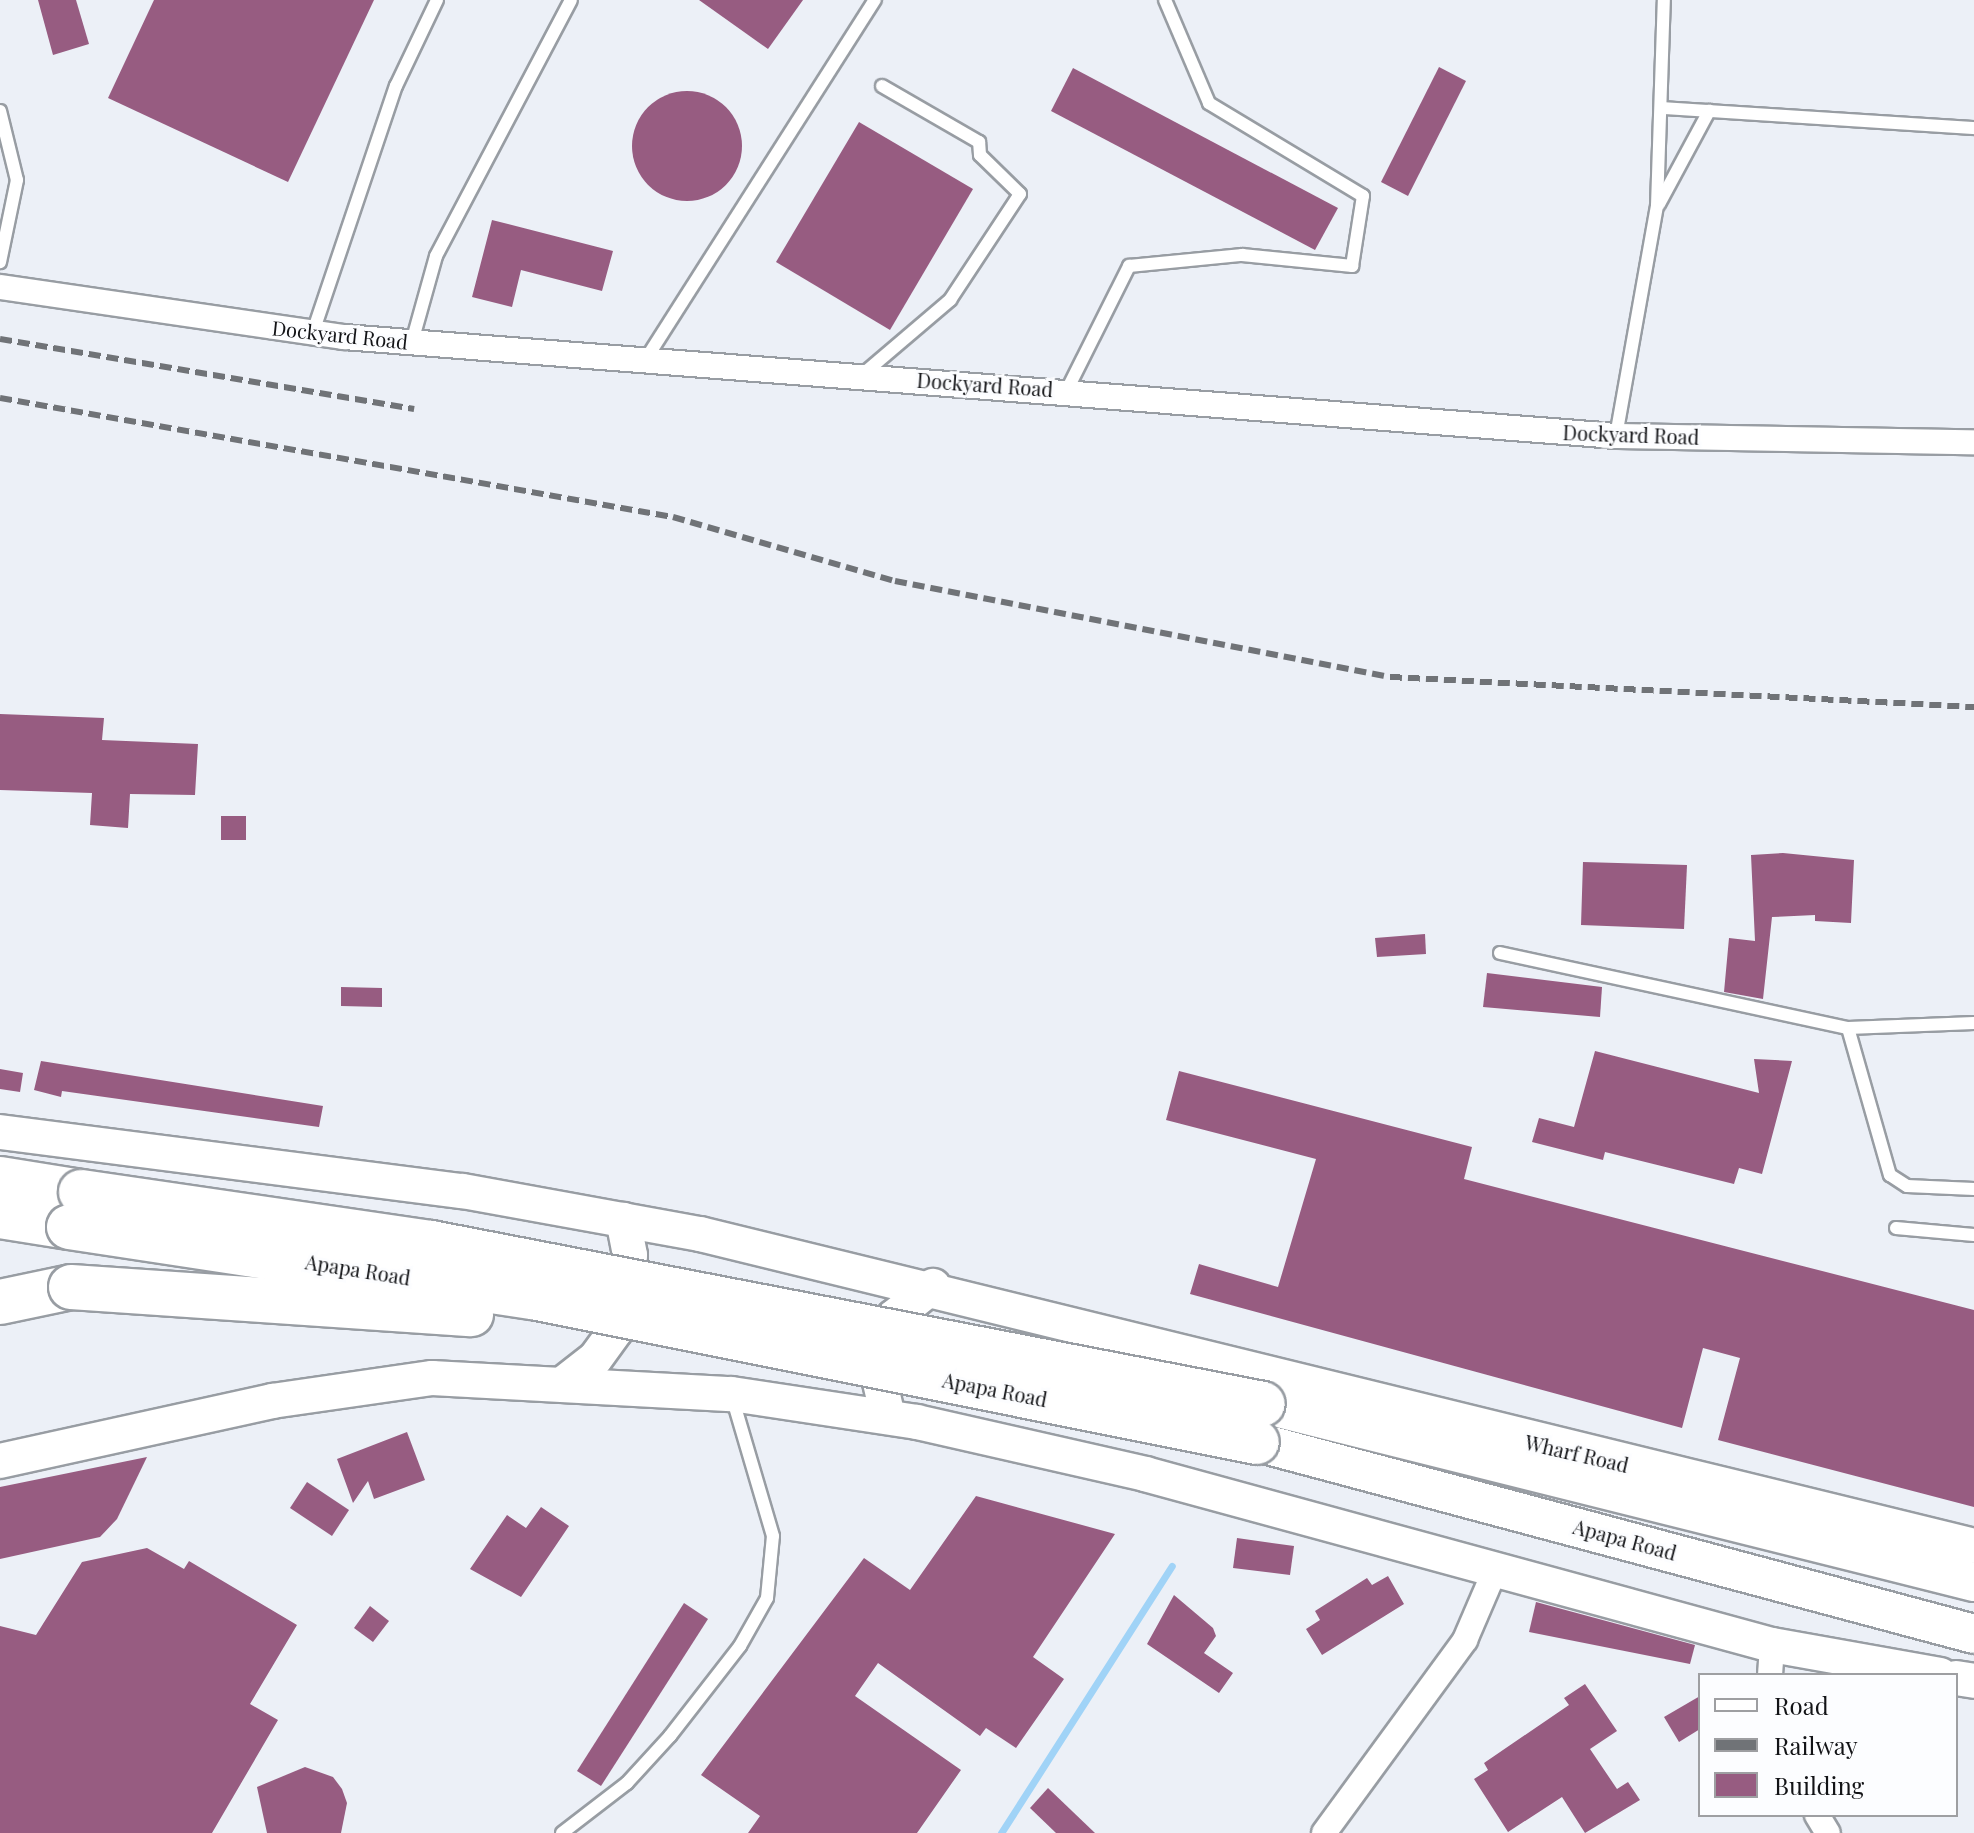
<!DOCTYPE html>
<html>
<head>
<meta charset="utf-8">
<style>
  body { margin:0 }
  #map { position:relative; width:1974px; height:1833px; overflow:hidden; background:#ecf0f7; font-family:"Playfair Display",serif }
  div>[style] { position:absolute }
  [style*='--x'] { left:calc(var(--x)*1px); top:calc(var(--y)*1px); width:calc(var(--w)*1px); rotate:calc(var(--a)*1deg) }
  .stream>* { height:7px; margin:-3.5px; padding:0 3.5px; transform-origin:3.5px; border-radius:3.5px; background:#a0d3f7 }
  .building>* { inset:0; background:#975c81 }
  .round { border-radius:50% }
  .roads { filter:drop-shadow(2px 0 #989da3) drop-shadow(-2px 0 #989da3) drop-shadow(0 2px #989da3) drop-shadow(0 -2px #989da3) }
  .lane>* { height:12px; margin:-6px; padding:0 6px; transform-origin:6px; border-radius:6px; background:#fff }
  .street>* { height:24px; margin:-12px; padding:0 12px; transform-origin:12px; border-radius:12px; background:#fff }
  .secondary>* { height:34px; margin:-17px; padding:0 17px; transform-origin:17px; border-radius:17px; background:#fff }
  .primary>* { height:38px; margin:-19px; padding:0 19px; transform-origin:19px; border-radius:19px; background:#fff }
  .highway>* { height:44px; margin:-22px; padding:0 22px; transform-origin:22px; border-radius:22px; background:#fff }
  .rail>* { height:6px; margin-top:-3px; transform-origin:0; background:repeating-linear-gradient(90deg,#707377 0 12px,transparent 0 18px) }
  .bridges { filter:drop-shadow(2px 0 #989da3) drop-shadow(-2px 0 #989da3) drop-shadow(0 2px #989da3) drop-shadow(0 -2px #989da3) }
  .highway-bridge>* { height:44px; margin:-22px; padding:0 22px; transform-origin:22px; border-radius:22px; background:#fff }
  span { translate:-50% -50%; white-space:nowrap; text-align:center; line-height:1.15; -webkit-text-stroke:6px #fcfdff; paint-order:stroke }
  .street-label { font-size:20px; color:#121316 }
  .legend { position:absolute; left:1698px; top:1673px; width:260px; height:144px; box-sizing:border-box; background:#fcfdff; border:2px solid #9e9fa2; margin:0; padding:10px 14px; list-style:none; font-size:24px; color:#121316 }
  .legend li { display:flex; align-items:center; gap:16px; height:40px }
  .legend b { width:40px; border:2px solid #9e9fa2 }
</style>
</head>
<body>
<div id="map">
  <div class="stream">
    <i style="--x:1001;--y:1833;--w:317;--a:-57.4"></i>
  </div>
  <div class="building">
    <i style="clip-path:polygon(38px 0,76px 0,89px 44px,53px 55px)"></i>
    <i style="clip-path:polygon(154px 0,374px 0,288px 182px,108px 98px)"></i>
    <i style="clip-path:polygon(699px 0,803px 0,768px 49px)"></i>
    <i style="clip-path:polygon(1439px 67px,1466px 81px,1408px 196px,1381px 182px)"></i>
    <i style="clip-path:polygon(1073px 68px,1338px 208px,1315px 250px,1051px 111px)"></i>
    <i class="round" style="left:632px;top:91px;width:110px;height:110px"></i>
    <i style="clip-path:polygon(859px 122px,973px 189px,890px 330px,776px 262px)"></i>
    <i style="clip-path:polygon(492px 220px,613px 251px,602px 291px,521px 270px,512px 307px,472px 297px)"></i>
    <i style="clip-path:polygon(0 714px,104px 718px,102px 740px,198px 744px,195px 795px,130px 794px,128px 828px,90px 825px,92px 793px,0 790px)"></i>
    <i style="clip-path:polygon(221px 816px,246px 816px,246px 840px,221px 840px)"></i>
    <i style="clip-path:polygon(1783px 853px,1854px 860px,1851px 923px,1815px 921px,1815px 915px,1772px 917px,1763px 999px,1724px 992px,1729px 938px,1755px 941px,1751px 855px)"></i>
    <i style="clip-path:polygon(1583px 862px,1687px 865px,1684px 929px,1581px 925px)"></i>
    <i style="clip-path:polygon(1425px 934px,1426px 954px,1377px 957px,1375px 938px)"></i>
    <i style="clip-path:polygon(1487px 973px,1602px 987px,1600px 1017px,1483px 1007px)"></i>
    <i style="clip-path:polygon(341px 987px,382px 988px,382px 1007px,341px 1006px)"></i>
    <i style="clip-path:polygon(1595px 1051px,1759px 1093px,1754px 1059px,1792px 1061px,1762px 1174px,1739px 1168px,1734px 1184px,1605px 1152px,1603px 1160px,1532px 1142px,1539px 1118px,1574px 1127px)"></i>
    <i style="clip-path:polygon(41px 1061px,323px 1106px,319px 1127px,62px 1091px,61px 1097px,34px 1090px)"></i>
    <i style="clip-path:polygon(0 1069px,23px 1073px,20px 1092px,0 1089px)"></i>
    <i style="clip-path:polygon(1179px 1071px,1472px 1147px,1464px 1179px,1974px 1310px,1974px 1507px,1718px 1440px,1740px 1358px,1703px 1348px,1682px 1428px,1190px 1294px,1199px 1264px,1278px 1287px,1316px 1159px,1166px 1120px)"></i>
    <i style="clip-path:polygon(407px 1432px,425px 1480px,374px 1499px,368px 1481px,353px 1503px,337px 1459px)"></i>
    <i style="clip-path:polygon(147px 1457px,117px 1519px,100px 1537px,0 1559px,0 1487px)"></i>
    <i style="clip-path:polygon(307px 1482px,349px 1510px,332px 1536px,290px 1508px)"></i>
    <i style="clip-path:polygon(976px 1496px,1115px 1534px,1033px 1657px,1064px 1679px,1016px 1748px,986px 1728px,980px 1736px,878px 1663px,855px 1696px,961px 1770px,917px 1833px,748px 1833px,760px 1816px,701px 1775px,864px 1558px,910px 1590px)"></i>
    <i style="clip-path:polygon(541px 1507px,569px 1526px,521px 1597px,470px 1569px,507px 1515px,526px 1528px)"></i>
    <i style="clip-path:polygon(1237px 1538px,1294px 1546px,1290px 1575px,1233px 1568px)"></i>
    <i style="clip-path:polygon(147px 1548px,184px 1569px,189px 1561px,297px 1625px,250px 1704px,278px 1720px,212px 1833px,0 1833px,0 1626px,36px 1635px,82px 1562px)"></i>
    <i style="clip-path:polygon(1388px 1576px,1404px 1604px,1322px 1655px,1306px 1629px,1320px 1620px,1315px 1611px,1367px 1578px,1372px 1585px)"></i>
    <i style="clip-path:polygon(1174px 1595px,1213px 1628px,1216px 1636px,1204px 1653px,1233px 1673px,1219px 1693px,1147px 1644px)"></i>
    <i style="clip-path:polygon(1536px 1602px,1695px 1645px,1690px 1664px,1529px 1632px)"></i>
    <i style="clip-path:polygon(684px 1603px,708px 1619px,601px 1786px,577px 1771px)"></i>
    <i style="clip-path:polygon(370px 1606px,389px 1621px,373px 1642px,354px 1628px)"></i>
    <i style="clip-path:polygon(1585px 1684px,1617px 1731px,1590px 1749px,1617px 1789px,1628px 1782px,1640px 1800px,1585px 1833px,1562px 1797px,1508px 1832px,1474px 1779px,1488px 1770px,1484px 1763px,1569px 1705px,1564px 1698px)"></i>
    <i style="clip-path:polygon(1700px 1696px,1700px 1729px,1679px 1742px,1664px 1717px)"></i>
    <i style="clip-path:polygon(305px 1767px,333px 1777px,342px 1789px,347px 1803px,341px 1833px,267px 1833px,257px 1787px)"></i>
    <i style="clip-path:polygon(1048px 1788px,1095px 1833px,1056px 1833px,1030px 1808px)"></i>
  </div>
  <div class="roads">
    <div class="lane">
      <i style="--x:1663;--y:108;--w:312;--a:3.7"></i>
      <i style="--x:0;--y:111;--w:71;--a:76.2"></i>
      <i style="--x:17;--y:180;--w:84;--a:101.7"></i>
      <i style="--x:1659;--y:204;--w:106;--a:-61.7"></i>
      <i style="--x:313;--y:332;--w:260;--a:-71.4"></i>
      <i style="--x:396;--y:86;--w:95;--a:-64.5"></i>
      <i style="--x:412;--y:342;--w:89;--a:-74.4"></i>
      <i style="--x:436;--y:256;--w:289;--a:-62.2"></i>
      <i style="--x:646;--y:359;--w:426;--a:-57.5"></i>
      <i style="--x:862;--y:375;--w:116;--a:-40.4"></i>
      <i style="--x:950;--y:300;--w:127;--a:-56.6"></i>
      <i style="--x:1020;--y:194;--w:56;--a:-135.7"></i>
      <i style="--x:980;--y:155;--w:13;--a:-94"></i>
      <i style="--x:979;--y:142;--w:112;--a:-150"></i>
      <i style="--x:1067;--y:390;--w:139;--a:-63.4"></i>
      <i style="--x:1129;--y:266;--w:114;--a:-5.6"></i>
      <i style="--x:1242;--y:255;--w:111;--a:5.7"></i>
      <i style="--x:1352;--y:266;--w:71;--a:-81.1"></i>
      <i style="--x:1363;--y:196;--w:180;--a:-148.9"></i>
      <i style="--x:1209;--y:103;--w:112;--a:-113.1"></i>
      <i style="--x:1616;--y:436;--w:234;--a:-79.9"></i>
      <i style="--x:1657;--y:206;--w:206;--a:-88.1"></i>
      <i style="--x:1500;--y:953;--w:356;--a:12.2"></i>
      <i style="--x:1848;--y:1028;--w:126;--a:-2.3"></i>
      <i style="--x:1848;--y:1028;--w:153;--a:74.1"></i>
      <i style="--x:1890;--y:1175;--w:20;--a:33"></i>
      <i style="--x:1907;--y:1186;--w:67;--a:2.6"></i>
      <i style="--x:1896;--y:1228;--w:78;--a:5.1"></i>
      <i style="--x:562;--y:1833;--w:82;--a:-37.6"></i>
      <i style="--x:627;--y:1783;--w:64;--a:-47.5"></i>
      <i style="--x:670;--y:1736;--w:114;--a:-52.1"></i>
      <i style="--x:740;--y:1646;--w:55;--a:-60.6"></i>
      <i style="--x:767;--y:1598;--w:62;--a:-84.5"></i>
      <i style="--x:773;--y:1536;--w:145;--a:-106.4"></i>
    </div>
    <div class="street">
      <i style="--x:0;--y:287;--w:348;--a:8.3"></i>
      <i style="--x:344;--y:337;--w:1276;--a:4.45"></i>
      <i style="--x:1616;--y:436;--w:358;--a:1"></i>
      <i style="--x:1770;--y:1675;--w:30;--a:-86"></i>
      <i style="--x:1817;--y:1815;--w:21;--a:59"></i>
      <i style="--x:1324;--y:1833;--w:239;--a:-53.8"></i>
      <i style="--x:1465;--y:1640;--w:78;--a:-66.7"></i>
    </div>
    <div class="secondary">
      <i style="--x:0;--y:1132;--w:467;--a:7.3"></i>
      <i style="--x:463;--y:1191;--w:241;--a:10.3"></i>
      <i style="--x:700;--y:1234;--w:1312;--a:13.76"></i>
      <i style="--x:564;--y:1383;--w:39;--a:-38"></i>
      <i style="--x:595;--y:1359;--w:36;--a:-54"></i>
      <i style="--x:616;--y:1330;--w:76;--a:-79.4"></i>
      <i style="--x:630;--y:1255;--w:36;--a:-101"></i>
      <i style="--x:888;--y:1417;--w:36;--a:-103"></i>
      <i style="--x:880;--y:1382;--w:37;--a:-85"></i>
      <i style="--x:883;--y:1345;--w:30;--a:-69"></i>
      <i style="--x:894;--y:1317;--w:50;--a:-38.5"></i>
      <i style="--x:0;--y:1461;--w:279;--a:-12.4"></i>
      <i style="--x:272;--y:1401;--w:162;--a:-8.2"></i>
      <i style="--x:432;--y:1378;--w:300;--a:3.1"></i>
      <i style="--x:732;--y:1394;--w:187;--a:8.6"></i>
      <i style="--x:917;--y:1422;--w:234;--a:12.8"></i>
      <i style="--x:1145;--y:1474;--w:650;--a:15.26"></i>
      <i style="--x:1772;--y:1645;--w:171;--a:10.1"></i>
      <i style="--x:1956;--y:1678;--w:18;--a:9"></i>
    </div>
    <div class="primary">
      <i style="--x:1263;--y:1404;--w:733;--a:14.06"></i>
      <i style="--x:1257;--y:1442;--w:742;--a:14.99"></i>
    </div>
    <div class="highway">
      <i style="--x:0;--y:1179;--w:82;--a:9.1"></i>
      <i style="--x:0;--y:1216;--w:70;--a:9.1"></i>
      <i style="--x:0;--y:1302;--w:73;--a:-11.9"></i>
    </div>
  </div>
  <div class="rail">
    <i style="--x:0;--y:339;--w:420;--a:9.6"></i>
    <i style="--x:0;--y:398;--w:683;--a:10.03"></i>
    <i style="--x:673;--y:517;--w:231;--a:16.1"></i>
    <i style="--x:895;--y:581;--w:504;--a:10.98"></i>
    <i style="--x:1390;--y:677;--w:585;--a:2.94"></i>
  </div>
  <div class="bridges">
    <div class="highway-bridge">
      <i style="--x:81;--y:1192;--w:354;--a:8.3"></i>
      <i style="--x:431;--y:1243;--w:847;--a:10.95"></i>
      <i style="--x:69;--y:1227;--w:469;--a:8.6"></i>
      <i style="--x:533;--y:1297;--w:738;--a:11.33"></i>
      <i style="--x:71;--y:1287;--w:401;--a:3.9"></i>
    </div>
  </div>
  <div class="street-label">
    <span style="left:340px;top:334px;rotate:6deg">Dockyard Road</span>
    <span style="left:985px;top:384px;rotate:4deg">Dockyard Road</span>
    <span style="left:1631px;top:434px;rotate:2deg">Dockyard Road</span>
    <span style="left:358px;top:1269px;rotate:9deg">Apapa Road</span>
    <span style="left:995px;top:1389px;rotate:11deg">Apapa Road</span>
    <span style="left:1577px;top:1453px;rotate:13deg">Wharf Road</span>
    <span style="left:1625px;top:1539px;rotate:15deg">Apapa Road</span>
  </div>
  <ul class="legend">
  <li><b style="height:10px;background:#fff"></b>Road</li>
  <li><b style="height:10px;background:#707377"></b>Railway</li>
  <li><b style="height:22px;background:#975c81"></b>Building</li>
  </ul>
</div>
</body>
</html>
